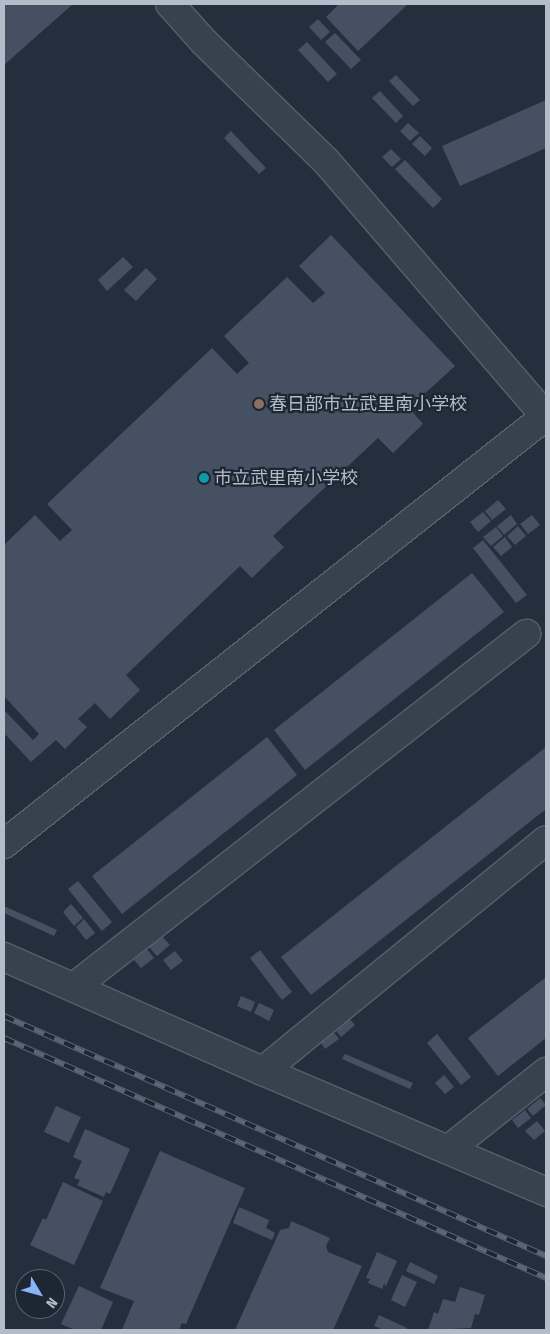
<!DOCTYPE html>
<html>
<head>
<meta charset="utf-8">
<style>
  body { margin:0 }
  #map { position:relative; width:550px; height:1334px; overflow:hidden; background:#242f3e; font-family:"Fira Sans Condensed","Noto Sans JP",sans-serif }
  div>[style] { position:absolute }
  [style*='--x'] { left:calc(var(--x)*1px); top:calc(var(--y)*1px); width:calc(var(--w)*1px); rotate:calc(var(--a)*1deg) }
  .building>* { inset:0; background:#455162 }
  .roads { filter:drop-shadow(1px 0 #565f6c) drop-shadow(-1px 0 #565f6c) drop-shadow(0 1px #565f6c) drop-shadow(0 -1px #565f6c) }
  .minor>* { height:28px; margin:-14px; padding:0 14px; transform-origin:14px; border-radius:14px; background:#38414e }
  .rail>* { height:5.5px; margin-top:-2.75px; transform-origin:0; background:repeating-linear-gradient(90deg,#1d2633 0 11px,#5a6575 0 22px); box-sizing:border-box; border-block:1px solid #5a6575 }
  .dots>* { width:14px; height:14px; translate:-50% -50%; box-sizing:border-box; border:2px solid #1d2633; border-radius:50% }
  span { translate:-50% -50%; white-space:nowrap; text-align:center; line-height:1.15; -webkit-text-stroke:4.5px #1d2633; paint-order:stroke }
  .poi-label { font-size:18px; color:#b4bcc9 }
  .left { translate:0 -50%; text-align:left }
  .frame { position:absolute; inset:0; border:5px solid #b4bcc9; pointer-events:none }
  .north { position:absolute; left:15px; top:1269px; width:50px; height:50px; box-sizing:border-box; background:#1d2633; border:1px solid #59626f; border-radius:50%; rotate:127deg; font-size:14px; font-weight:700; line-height:20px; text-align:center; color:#b4bcc9 }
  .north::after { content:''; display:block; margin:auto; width:18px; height:22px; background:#8ab4f8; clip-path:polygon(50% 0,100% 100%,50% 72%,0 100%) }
</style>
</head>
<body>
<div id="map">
  <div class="building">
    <i style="clip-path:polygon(4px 4px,73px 4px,4px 65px)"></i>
    <i style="clip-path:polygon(339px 4px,408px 4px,358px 51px,326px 17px)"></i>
    <i style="clip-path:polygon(318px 19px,330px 32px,321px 40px,309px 27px)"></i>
    <i style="clip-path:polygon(335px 33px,361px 60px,351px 69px,325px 42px)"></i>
    <i style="clip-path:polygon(307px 42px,337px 74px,328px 82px,298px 50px)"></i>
    <i style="clip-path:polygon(396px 75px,420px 100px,413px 106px,389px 81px)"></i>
    <i style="clip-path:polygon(380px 91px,403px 116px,396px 123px,372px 98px)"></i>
    <i style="clip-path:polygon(546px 100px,546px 148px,460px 186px,442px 146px)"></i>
    <i style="clip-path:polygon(408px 123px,419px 133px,410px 141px,400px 131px)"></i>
    <i style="clip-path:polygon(231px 131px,266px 168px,259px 174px,224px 138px)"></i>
    <i style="clip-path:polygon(420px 136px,432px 148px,425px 156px,412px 144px)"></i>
    <i style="clip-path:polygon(391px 149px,401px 159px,392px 167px,382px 157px)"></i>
    <i style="clip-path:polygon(405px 160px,442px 199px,433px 208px,395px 169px)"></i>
    <i style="clip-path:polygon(331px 235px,455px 366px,409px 408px,423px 424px,393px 453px,378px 438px,273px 536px,284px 547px,252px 578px,240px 566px,126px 675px,140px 690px,110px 719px,95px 703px,78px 719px,87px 727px,65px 749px,56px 740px,31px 762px,6px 735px,4px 737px,4px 710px,33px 740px,39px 734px,4px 696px,4px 545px,35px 515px,60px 541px,72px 530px,47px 504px,212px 348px,237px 374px,249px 363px,224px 336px,287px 277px,313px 303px,325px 293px,299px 266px)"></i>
    <i style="clip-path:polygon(123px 257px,133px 267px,107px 291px,98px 280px)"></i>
    <i style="clip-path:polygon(146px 268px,157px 279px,136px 301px,124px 290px)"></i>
    <i style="clip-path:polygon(498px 500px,506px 509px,492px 520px,485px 511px)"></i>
    <i style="clip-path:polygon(483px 512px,491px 521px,478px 532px,470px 522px)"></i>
    <i style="clip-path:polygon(511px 515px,517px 524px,504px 535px,497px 526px)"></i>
    <i style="clip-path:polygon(532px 515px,540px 525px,528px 534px,520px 524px)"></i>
    <i style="clip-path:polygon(518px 526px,526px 536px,515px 545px,507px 536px)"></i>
    <i style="clip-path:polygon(496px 527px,503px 536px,491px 546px,483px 537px)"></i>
    <i style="clip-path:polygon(505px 537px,512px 547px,501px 556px,493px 547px)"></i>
    <i style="clip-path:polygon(483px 540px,527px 595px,516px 603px,473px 548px)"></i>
    <i style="clip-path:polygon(472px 573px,504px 612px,305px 770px,274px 730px)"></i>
    <i style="clip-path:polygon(267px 737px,297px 775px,122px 914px,92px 876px)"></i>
    <i style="clip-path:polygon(546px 747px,546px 809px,311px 995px,281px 957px)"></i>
    <i style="clip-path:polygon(78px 881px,112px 922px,102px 931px,68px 889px)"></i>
    <i style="clip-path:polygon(71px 904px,83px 918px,74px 926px,63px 912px)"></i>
    <i style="clip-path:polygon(4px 906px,57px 930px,54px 936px,4px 913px)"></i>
    <i style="clip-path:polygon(84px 919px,95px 933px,86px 940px,76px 927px)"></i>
    <i style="clip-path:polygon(162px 936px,170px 945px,157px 956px,149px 947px)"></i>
    <i style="clip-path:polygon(147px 949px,154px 958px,141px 968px,134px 960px)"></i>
    <i style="clip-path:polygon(260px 950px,292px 992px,282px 1000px,250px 958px)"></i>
    <i style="clip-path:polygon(175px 951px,183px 961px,171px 970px,163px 960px)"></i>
    <i style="clip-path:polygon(546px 977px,546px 1038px,498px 1076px,468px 1038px)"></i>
    <i style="clip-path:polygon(241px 996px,255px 1002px,251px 1012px,237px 1006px)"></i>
    <i style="clip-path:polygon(259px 1003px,274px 1010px,269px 1021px,254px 1013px)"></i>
    <i style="clip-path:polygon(348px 1017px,355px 1025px,341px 1037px,334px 1028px)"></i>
    <i style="clip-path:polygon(332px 1030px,339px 1039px,325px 1049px,319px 1040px)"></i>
    <i style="clip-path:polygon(437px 1034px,471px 1077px,461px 1085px,427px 1043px)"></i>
    <i style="clip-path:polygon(345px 1054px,413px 1083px,410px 1089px,342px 1059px)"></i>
    <i style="clip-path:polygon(444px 1075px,454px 1087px,445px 1094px,435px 1083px)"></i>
    <i style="clip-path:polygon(540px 1098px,546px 1105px,533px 1116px,527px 1109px)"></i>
    <i style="clip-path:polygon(56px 1106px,81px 1117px,69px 1143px,44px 1132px)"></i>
    <i style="clip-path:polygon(525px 1110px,531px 1118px,518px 1128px,512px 1120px)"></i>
    <i style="clip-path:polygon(537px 1121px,545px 1131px,534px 1140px,525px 1131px)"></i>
    <i style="clip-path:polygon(85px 1129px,130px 1149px,110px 1194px,106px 1192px,104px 1197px,77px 1185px,80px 1180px,74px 1178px,82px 1161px,73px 1157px)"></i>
    <i style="clip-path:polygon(160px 1151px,245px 1188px,186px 1324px,182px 1323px,179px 1330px,122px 1330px,134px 1301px,100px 1288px)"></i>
    <i style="clip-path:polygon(63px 1182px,103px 1201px,74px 1265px,30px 1245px,43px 1218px,46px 1220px)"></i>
    <i style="clip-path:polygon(239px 1207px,269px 1220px,266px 1228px,275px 1233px,272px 1240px,233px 1223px)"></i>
    <i style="clip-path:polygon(291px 1221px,330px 1238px,326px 1246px,328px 1252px,362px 1266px,333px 1330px,235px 1330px,280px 1230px,289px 1228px)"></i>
    <i style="clip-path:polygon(377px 1252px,397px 1261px,386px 1286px,384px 1284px,382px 1289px,368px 1283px,370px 1279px,366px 1278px)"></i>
    <i style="clip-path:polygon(410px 1262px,438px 1276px,434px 1284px,406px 1271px)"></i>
    <i style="clip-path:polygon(402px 1275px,417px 1282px,405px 1307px,391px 1300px)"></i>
    <i style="clip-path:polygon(79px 1286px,113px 1302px,101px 1330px,75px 1330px,61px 1324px)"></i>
    <i style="clip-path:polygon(460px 1287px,485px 1295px,479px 1315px,475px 1314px,471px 1328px,428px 1330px,434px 1312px,438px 1314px,443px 1299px,455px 1302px)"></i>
    <i style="clip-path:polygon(379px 1315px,407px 1328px,406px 1330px,384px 1330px,374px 1326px)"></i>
  </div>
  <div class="roads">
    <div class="minor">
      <i style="--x:170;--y:4;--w:51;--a:48.2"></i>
      <i style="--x:204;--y:42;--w:170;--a:44.3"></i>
      <i style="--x:326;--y:161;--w:336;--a:49.3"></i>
      <i style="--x:4;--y:844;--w:691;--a:-38.3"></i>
      <i style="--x:4;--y:957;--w:283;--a:23.8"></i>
      <i style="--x:263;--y:1071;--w:308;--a:23.1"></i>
      <i style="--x:74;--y:987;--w:574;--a:-37.99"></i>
      <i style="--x:263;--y:1071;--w:365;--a:-39.2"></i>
      <i style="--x:449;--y:1149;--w:124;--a:-38.4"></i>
    </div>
  </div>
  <div class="rail">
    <i style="--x:4;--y:1016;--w:593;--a:23.88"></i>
    <i style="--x:4;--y:1038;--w:593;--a:23.88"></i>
  </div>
  <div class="dots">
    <i style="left:259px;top:404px;background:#8d6e63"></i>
    <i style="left:204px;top:478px;background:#0f9aa8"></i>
  </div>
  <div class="poi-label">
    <span class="left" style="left:269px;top:404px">春日部市立武里南小学校</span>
    <span class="left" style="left:214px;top:478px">市立武里南小学校</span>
  </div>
  <div class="frame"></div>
  <div class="north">N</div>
</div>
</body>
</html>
